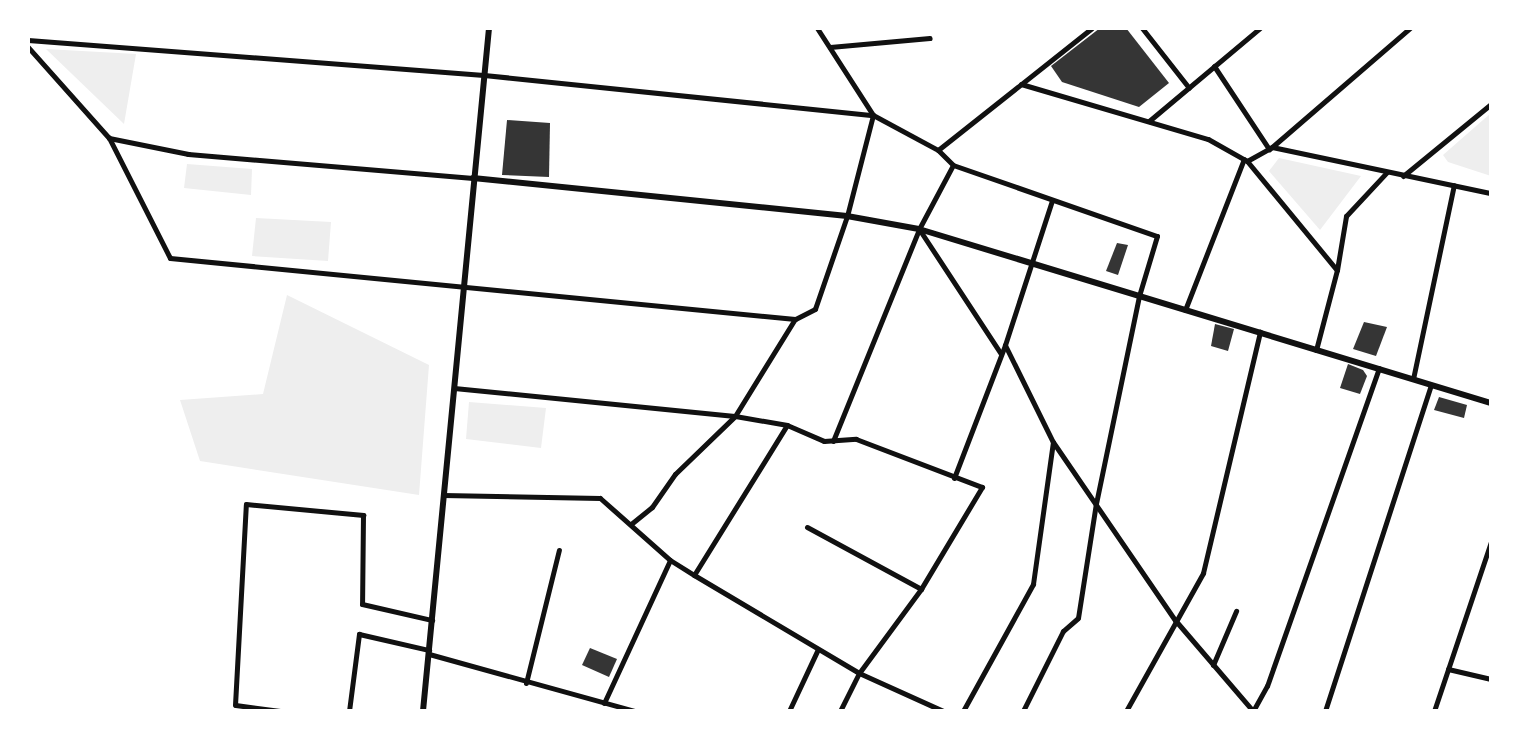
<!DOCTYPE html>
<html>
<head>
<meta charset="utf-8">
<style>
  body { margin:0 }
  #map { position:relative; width:1519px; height:739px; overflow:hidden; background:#fff; font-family:Montserrat,sans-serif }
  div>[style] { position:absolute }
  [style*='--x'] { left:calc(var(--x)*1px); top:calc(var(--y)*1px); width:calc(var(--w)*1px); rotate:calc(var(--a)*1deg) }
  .green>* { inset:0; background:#eee }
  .building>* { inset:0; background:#353535 }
  .minor>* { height:5px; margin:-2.5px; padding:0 2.5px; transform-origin:2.5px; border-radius:2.5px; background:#111 }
  .tertiary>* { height:6px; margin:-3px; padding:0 3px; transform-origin:3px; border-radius:3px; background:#111 }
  span { translate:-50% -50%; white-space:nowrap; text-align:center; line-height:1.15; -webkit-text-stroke:7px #fff; paint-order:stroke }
  .frame { position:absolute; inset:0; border:30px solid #fff; pointer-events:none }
</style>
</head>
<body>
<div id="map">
  <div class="green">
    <i style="clip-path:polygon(46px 49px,136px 54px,124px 124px)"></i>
    <i style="clip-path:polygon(1491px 113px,1491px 176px,1448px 162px,1443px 155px)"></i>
    <i style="clip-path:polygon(1279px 158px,1361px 176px,1320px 230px,1269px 171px)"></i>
    <i style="clip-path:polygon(187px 164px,252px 169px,251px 195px,184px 188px)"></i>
    <i style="clip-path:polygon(256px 218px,331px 222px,328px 261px,252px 256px)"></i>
    <i style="clip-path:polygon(287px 295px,429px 365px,419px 495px,200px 461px,180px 400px,263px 394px)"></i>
    <i style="clip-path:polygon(469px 402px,546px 408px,541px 448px,466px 439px)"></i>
  </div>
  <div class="building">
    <i style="clip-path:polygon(1100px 28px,1126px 28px,1169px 83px,1139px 107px,1062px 82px,1051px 66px)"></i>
    <i style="clip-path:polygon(507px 120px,550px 123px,549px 177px,502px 175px)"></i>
    <i style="clip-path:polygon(1117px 243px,1128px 245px,1118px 275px,1106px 271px)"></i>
    <i style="clip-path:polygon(1364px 322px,1387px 327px,1376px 356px,1353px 349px)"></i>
    <i style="clip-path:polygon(1215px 324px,1234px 329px,1228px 351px,1211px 346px)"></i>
    <i style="clip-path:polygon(1348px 364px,1363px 370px,1367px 376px,1360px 394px,1340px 388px)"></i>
    <i style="clip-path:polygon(1439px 397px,1467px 405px,1464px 418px,1434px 410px)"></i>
    <i style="clip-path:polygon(590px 648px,617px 659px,609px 677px,582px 665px)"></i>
  </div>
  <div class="minor">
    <i style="--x:817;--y:28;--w:103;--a:57.2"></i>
    <i style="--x:873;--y:115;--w:74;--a:28.3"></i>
    <i style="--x:938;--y:150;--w:21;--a:45"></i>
    <i style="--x:953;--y:165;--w:216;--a:19.2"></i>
    <i style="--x:1157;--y:236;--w:63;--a:106.7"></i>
    <i style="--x:1139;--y:296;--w:211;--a:101.7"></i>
    <i style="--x:1096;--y:503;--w:116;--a:98.9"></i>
    <i style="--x:1078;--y:618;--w:20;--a:139"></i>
    <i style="--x:1063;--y:631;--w:89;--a:116.6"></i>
    <i style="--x:1142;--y:28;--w:76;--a:51.9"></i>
    <i style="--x:28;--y:40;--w:457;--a:4.4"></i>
    <i style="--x:484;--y:75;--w:391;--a:5.9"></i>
    <i style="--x:873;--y:115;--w:104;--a:104.4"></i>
    <i style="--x:847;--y:216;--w:98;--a:109"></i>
    <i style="--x:815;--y:309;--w:22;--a:153"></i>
    <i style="--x:795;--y:319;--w:628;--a:-174.43"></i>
    <i style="--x:170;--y:258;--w:135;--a:-116.9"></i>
    <i style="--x:109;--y:138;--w:122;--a:-131.7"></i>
    <i style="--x:830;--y:47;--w:100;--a:-5.1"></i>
    <i style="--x:1214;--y:66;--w:100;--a:56.5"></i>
    <i style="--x:1021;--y:84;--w:195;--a:16.4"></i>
    <i style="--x:1208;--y:139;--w:45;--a:29.4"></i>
    <i style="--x:1247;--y:161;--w:29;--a:-29"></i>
    <i style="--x:1272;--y:147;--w:182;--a:-40.8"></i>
    <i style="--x:1149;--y:121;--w:145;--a:-40"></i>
    <i style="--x:109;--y:138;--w:81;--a:11.4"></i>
    <i style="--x:188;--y:154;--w:286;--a:4.8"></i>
    <i style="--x:1272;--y:147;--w:224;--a:11.9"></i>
    <i style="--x:938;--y:150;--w:196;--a:-38.4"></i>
    <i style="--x:1247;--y:161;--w:141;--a:50.5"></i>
    <i style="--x:1403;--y:176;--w:114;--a:-39.3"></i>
    <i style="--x:919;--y:229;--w:149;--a:56.7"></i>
    <i style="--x:1185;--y:310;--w:162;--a:-68.7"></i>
    <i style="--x:1005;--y:345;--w:108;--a:63.7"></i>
    <i style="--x:1053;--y:442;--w:216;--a:55.6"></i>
    <i style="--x:1175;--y:620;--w:120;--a:49.4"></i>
    <i style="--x:1316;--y:350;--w:83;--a:-75.3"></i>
    <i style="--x:1337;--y:270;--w:55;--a:-80.5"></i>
    <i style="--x:1346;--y:216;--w:60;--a:-47"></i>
    <i style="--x:1413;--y:379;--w:198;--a:-78.1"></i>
    <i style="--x:454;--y:388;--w:282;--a:5.7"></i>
    <i style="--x:735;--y:416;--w:53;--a:9.8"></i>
    <i style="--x:787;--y:425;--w:40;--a:23.4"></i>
    <i style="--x:824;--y:441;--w:32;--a:-4"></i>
    <i style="--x:856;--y:439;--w:135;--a:20.9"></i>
    <i style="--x:982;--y:487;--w:119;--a:120.9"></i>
    <i style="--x:921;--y:589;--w:104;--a:126.4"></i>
    <i style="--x:859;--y:673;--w:42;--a:116.6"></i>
    <i style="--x:833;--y:441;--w:229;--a:-67.9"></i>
    <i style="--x:919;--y:229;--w:72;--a:-62"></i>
    <i style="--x:954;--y:478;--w:142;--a:-69"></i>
    <i style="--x:1005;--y:345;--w:152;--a:-72"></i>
    <i style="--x:443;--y:495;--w:157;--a:1.1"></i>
    <i style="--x:600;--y:498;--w:94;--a:41.5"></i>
    <i style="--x:670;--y:560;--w:28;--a:32"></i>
    <i style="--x:694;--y:575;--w:192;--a:30.7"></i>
    <i style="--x:859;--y:673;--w:92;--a:24.3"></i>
    <i style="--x:631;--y:524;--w:27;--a:-39"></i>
    <i style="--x:652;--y:507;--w:40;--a:-55.1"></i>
    <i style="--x:675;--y:474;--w:83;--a:-44"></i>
    <i style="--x:735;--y:416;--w:114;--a:-58.3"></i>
    <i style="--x:807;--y:527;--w:130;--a:28.5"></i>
    <i style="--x:694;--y:575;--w:176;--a:-58.2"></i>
    <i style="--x:429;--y:654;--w:213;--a:15.5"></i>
    <i style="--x:1213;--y:665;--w:59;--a:-66.9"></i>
    <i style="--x:1448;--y:669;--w:44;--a:13.1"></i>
    <i style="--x:526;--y:683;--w:137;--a:-76.1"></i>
    <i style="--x:604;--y:703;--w:157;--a:-65.2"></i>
    <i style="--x:280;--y:711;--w:45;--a:-172.4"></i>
    <i style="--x:235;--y:705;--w:201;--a:-86.9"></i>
    <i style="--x:246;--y:504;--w:118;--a:5.4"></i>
    <i style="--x:363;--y:515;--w:89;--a:90.6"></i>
    <i style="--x:362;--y:604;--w:72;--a:12.9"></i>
    <i style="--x:349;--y:711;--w:78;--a:-82.6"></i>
    <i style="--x:359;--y:634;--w:72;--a:12.9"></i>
    <i style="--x:789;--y:711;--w:68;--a:-64.9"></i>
    <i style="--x:963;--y:711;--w:145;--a:-61.1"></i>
    <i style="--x:1033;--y:584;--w:143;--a:-82"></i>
    <i style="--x:1126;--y:711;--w:158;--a:-60.8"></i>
    <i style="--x:1203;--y:573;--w:248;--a:-76.7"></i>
    <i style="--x:1253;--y:711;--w:29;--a:-61"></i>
    <i style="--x:1267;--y:686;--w:337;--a:-70.6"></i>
    <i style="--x:1325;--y:711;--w:343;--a:-72"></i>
    <i style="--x:1434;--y:711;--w:178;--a:-71.4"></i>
  </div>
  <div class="tertiary">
    <i style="--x:473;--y:178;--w:376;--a:5.8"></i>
    <i style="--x:847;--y:216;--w:73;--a:10.2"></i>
    <i style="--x:919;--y:229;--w:598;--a:16.92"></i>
    <i style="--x:423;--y:711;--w:686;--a:-84.48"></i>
  </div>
  <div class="frame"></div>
</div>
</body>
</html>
